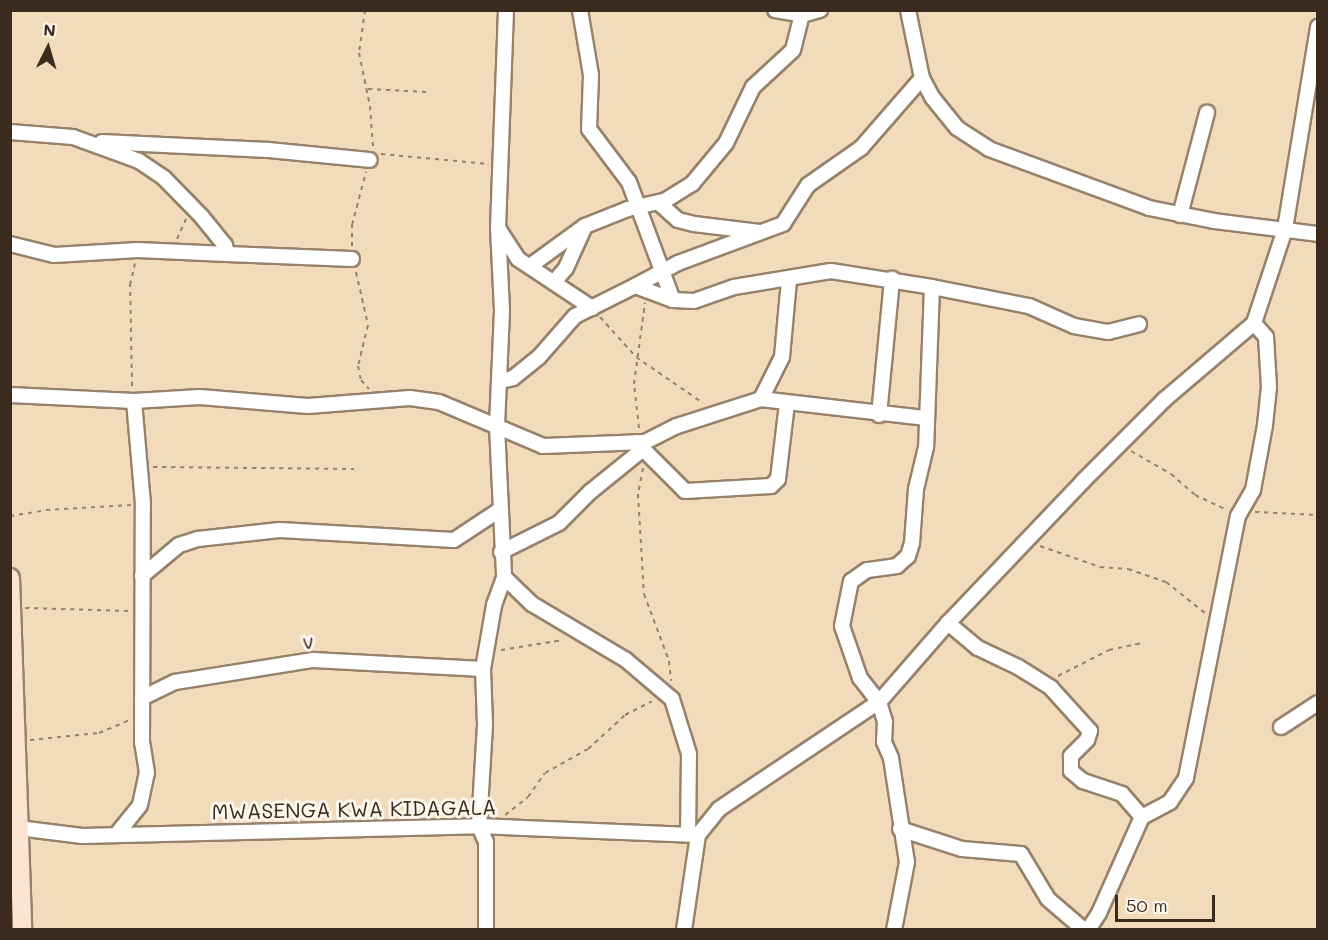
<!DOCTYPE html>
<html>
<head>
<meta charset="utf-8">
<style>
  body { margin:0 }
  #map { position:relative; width:1328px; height:940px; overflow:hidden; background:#f2dbbb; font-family:Mali,sans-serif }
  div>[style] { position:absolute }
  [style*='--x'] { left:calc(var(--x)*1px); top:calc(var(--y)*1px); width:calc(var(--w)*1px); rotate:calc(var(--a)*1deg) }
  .path>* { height:2px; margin-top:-1px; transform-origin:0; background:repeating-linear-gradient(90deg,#96826c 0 4.5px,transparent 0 9px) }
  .roads { filter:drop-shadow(2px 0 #96826c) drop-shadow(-2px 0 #96826c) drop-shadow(0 2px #96826c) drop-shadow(0 -2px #96826c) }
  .minor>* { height:14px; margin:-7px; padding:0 7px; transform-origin:7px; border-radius:7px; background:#fff }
  .secondary>* { height:18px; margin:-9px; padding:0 9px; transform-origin:9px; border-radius:9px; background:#fde4d1 }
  span { translate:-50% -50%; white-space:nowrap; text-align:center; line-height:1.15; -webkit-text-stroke:6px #fbf7ec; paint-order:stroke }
  .street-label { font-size:21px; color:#3b2a1e }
  .frame { position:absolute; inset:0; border:12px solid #3b2a1e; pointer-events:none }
  .north { position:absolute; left:18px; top:18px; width:60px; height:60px; -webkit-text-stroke:4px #fbf7ec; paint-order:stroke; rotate:5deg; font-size:16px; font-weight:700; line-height:24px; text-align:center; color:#3b2a1e }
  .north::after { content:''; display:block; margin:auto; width:21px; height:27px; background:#3b2a1e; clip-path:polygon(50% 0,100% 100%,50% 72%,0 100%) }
  .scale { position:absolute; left:1115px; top:895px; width:100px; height:27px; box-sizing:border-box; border:3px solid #3b2a1e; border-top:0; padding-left:8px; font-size:18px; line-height:21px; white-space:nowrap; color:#3b2a1e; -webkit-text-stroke:4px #fbf7ec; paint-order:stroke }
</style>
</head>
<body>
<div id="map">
  <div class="path">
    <i style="--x:365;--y:10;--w:43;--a:97.9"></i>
    <i style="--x:359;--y:53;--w:54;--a:78.3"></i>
    <i style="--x:370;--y:106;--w:41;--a:85.8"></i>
    <i style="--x:368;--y:89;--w:59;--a:2.9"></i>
    <i style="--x:381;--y:154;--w:108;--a:5.3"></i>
    <i style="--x:177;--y:239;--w:22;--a:-66"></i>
    <i style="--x:352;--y:246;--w:21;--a:-90"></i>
    <i style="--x:352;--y:225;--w:55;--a:-75.2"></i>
    <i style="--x:356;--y:272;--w:54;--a:77.2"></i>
    <i style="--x:368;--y:325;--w:42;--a:103.7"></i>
    <i style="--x:358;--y:366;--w:14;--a:78"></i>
    <i style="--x:361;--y:380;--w:12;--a:48"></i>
    <i style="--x:600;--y:317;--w:54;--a:48"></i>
    <i style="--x:636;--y:357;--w:81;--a:34.5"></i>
    <i style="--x:132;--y:386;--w:101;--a:-91.1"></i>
    <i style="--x:130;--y:285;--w:22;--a:-77"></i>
    <i style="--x:639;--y:428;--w:44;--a:-96.5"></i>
    <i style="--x:634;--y:384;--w:82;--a:-82.3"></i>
    <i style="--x:1131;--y:451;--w:46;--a:29.9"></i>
    <i style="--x:1171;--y:474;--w:32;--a:41"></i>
    <i style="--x:1195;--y:495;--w:35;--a:25"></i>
    <i style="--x:153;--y:467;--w:201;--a:0.6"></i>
    <i style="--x:643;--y:468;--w:26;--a:101"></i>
    <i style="--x:638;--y:494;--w:100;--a:86.6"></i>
    <i style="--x:644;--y:594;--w:72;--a:69.5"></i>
    <i style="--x:669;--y:661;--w:20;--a:84"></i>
    <i style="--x:1255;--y:512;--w:63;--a:2.7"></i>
    <i style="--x:10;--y:516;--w:36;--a:-9"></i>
    <i style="--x:46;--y:510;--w:85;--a:-3.4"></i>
    <i style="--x:1040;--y:546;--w:64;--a:19.3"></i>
    <i style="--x:1100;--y:567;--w:28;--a:4"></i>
    <i style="--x:1128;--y:569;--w:40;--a:18.9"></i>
    <i style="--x:1166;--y:582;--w:50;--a:38.5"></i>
    <i style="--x:25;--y:608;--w:105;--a:1.6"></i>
    <i style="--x:501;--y:650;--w:63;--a:-9.2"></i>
    <i style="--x:1058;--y:676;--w:57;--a:-27"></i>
    <i style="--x:1109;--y:650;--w:34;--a:-12"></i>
    <i style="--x:30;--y:740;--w:69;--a:-5.8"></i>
    <i style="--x:99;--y:733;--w:33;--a:-23"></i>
    <i style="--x:505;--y:815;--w:29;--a:-38"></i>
    <i style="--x:528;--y:797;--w:29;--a:-55"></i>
    <i style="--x:545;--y:773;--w:49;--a:-29.2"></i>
    <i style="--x:588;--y:749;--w:50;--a:-42.6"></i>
    <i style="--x:625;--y:715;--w:30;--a:-27"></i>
  </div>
  <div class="roads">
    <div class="minor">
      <i style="--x:506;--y:10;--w:218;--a:92.1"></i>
      <i style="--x:498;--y:228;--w:83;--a:87.2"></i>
      <i style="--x:502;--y:311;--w:115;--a:92.5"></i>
      <i style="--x:497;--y:426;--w:151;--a:87.3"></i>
      <i style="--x:504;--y:577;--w:39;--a:44"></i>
      <i style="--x:532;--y:604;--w:109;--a:30.8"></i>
      <i style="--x:626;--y:660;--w:60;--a:40.3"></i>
      <i style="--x:672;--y:699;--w:58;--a:72.8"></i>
      <i style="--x:689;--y:754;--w:80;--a:90.7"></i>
      <i style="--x:580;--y:10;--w:66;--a:80.4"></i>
      <i style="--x:591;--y:75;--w:54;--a:92.1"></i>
      <i style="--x:589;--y:129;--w:66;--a:53"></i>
      <i style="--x:629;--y:182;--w:126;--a:69.6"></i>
      <i style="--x:775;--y:10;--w:27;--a:10"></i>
      <i style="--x:802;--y:15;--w:19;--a:-16"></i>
      <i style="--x:908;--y:10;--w:69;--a:78.4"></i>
      <i style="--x:922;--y:78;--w:21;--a:62"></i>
      <i style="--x:932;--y:97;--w:40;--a:51"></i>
      <i style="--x:957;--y:128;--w:38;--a:33"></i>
      <i style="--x:989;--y:149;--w:171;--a:20.2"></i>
      <i style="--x:1149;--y:208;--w:66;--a:11.3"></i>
      <i style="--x:1214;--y:221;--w:105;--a:7.1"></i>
      <i style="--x:10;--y:132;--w:63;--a:4.5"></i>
      <i style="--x:73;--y:137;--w:70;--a:20"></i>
      <i style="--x:139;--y:161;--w:30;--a:34"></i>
      <i style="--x:164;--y:178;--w:54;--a:45.7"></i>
      <i style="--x:202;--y:217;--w:36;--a:51"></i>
      <i style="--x:225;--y:245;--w:9;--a:77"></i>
      <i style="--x:227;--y:254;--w:125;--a:2.3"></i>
      <i style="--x:102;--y:142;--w:166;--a:2.8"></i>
      <i style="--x:268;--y:150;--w:102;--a:5.6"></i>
      <i style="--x:659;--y:203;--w:25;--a:42"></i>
      <i style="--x:678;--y:220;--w:16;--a:14"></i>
      <i style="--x:694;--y:224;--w:66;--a:6.9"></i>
      <i style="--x:1180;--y:215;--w:106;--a:-75.2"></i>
      <i style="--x:498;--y:228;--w:37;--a:57"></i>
      <i style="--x:518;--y:259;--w:89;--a:33.5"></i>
      <i style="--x:10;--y:244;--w:45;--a:14"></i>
      <i style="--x:54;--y:255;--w:84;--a:-3.4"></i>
      <i style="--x:138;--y:250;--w:89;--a:2.6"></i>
      <i style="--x:530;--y:266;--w:68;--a:-36"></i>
      <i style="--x:585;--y:226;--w:46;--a:-21.6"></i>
      <i style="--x:628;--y:209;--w:39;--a:-13"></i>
      <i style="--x:666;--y:200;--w:31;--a:-32"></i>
      <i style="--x:692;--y:184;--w:53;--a:-50.3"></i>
      <i style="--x:726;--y:143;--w:62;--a:-64.3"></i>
      <i style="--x:753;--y:87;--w:54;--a:-42.8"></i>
      <i style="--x:793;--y:50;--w:36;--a:-76"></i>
      <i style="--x:554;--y:282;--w:18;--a:-49"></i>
      <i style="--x:566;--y:268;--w:46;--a:-65.7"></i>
      <i style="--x:635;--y:286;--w:49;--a:-28.1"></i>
      <i style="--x:678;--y:263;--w:112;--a:-20.4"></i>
      <i style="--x:783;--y:224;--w:46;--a:-57.3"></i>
      <i style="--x:808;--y:185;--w:65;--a:-34.9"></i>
      <i style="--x:861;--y:148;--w:93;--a:-48.9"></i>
      <i style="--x:932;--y:287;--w:99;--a:11.1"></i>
      <i style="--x:1029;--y:306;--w:49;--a:24"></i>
      <i style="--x:1074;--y:326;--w:35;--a:10"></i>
      <i style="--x:1108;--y:332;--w:32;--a:-14"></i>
      <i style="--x:501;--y:381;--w:12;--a:-14"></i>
      <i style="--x:513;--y:378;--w:33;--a:-39"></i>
      <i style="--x:539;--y:357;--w:55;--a:-48.7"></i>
      <i style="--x:575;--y:316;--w:67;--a:-26.6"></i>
      <i style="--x:635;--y:286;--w:40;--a:20.2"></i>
      <i style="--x:673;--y:300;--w:21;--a:3"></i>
      <i style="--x:694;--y:301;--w:42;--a:-19.3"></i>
      <i style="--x:734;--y:287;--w:98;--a:-9.4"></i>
      <i style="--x:831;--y:271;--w:102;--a:9"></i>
      <i style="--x:932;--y:287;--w:160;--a:92.1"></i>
      <i style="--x:926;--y:447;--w:43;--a:103.4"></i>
      <i style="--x:916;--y:489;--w:54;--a:94.2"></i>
      <i style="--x:912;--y:543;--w:14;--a:107"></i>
      <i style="--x:908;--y:556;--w:15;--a:138"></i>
      <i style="--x:897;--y:566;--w:30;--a:172"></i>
      <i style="--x:867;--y:570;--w:19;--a:145"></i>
      <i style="--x:851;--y:581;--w:46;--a:101.3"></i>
      <i style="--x:842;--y:626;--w:55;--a:70.9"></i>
      <i style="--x:860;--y:678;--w:31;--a:52"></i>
      <i style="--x:879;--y:702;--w:21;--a:73"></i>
      <i style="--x:885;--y:722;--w:20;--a:93"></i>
      <i style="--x:884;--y:742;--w:17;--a:66"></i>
      <i style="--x:891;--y:758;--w:105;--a:81.3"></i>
      <i style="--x:907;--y:862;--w:69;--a:100.8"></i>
      <i style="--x:10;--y:395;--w:124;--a:2.8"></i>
      <i style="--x:134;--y:401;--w:66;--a:-3.5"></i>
      <i style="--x:200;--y:397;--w:108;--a:4.8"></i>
      <i style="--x:308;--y:406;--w:102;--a:-4.5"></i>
      <i style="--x:410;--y:398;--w:29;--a:8"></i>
      <i style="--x:439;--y:402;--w:113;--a:22.9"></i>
      <i style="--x:543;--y:446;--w:102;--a:-2.2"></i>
      <i style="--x:645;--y:442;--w:36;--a:-27"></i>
      <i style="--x:677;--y:426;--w:88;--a:-17.8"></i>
      <i style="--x:761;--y:399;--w:47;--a:-63.4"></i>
      <i style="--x:782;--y:357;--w:77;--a:-84.8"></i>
      <i style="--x:761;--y:399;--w:166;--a:6.6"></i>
      <i style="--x:879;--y:415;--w:137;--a:-84.5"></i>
      <i style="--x:636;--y:442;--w:69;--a:45"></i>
      <i style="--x:685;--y:491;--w:86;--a:-3.3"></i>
      <i style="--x:771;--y:486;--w:10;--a:-45"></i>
      <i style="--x:778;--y:479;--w:76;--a:-83.2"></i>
      <i style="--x:501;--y:552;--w:65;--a:-26.6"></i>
      <i style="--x:559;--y:523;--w:44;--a:-45"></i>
      <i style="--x:590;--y:492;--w:67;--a:-38.9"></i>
      <i style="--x:142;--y:576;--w:48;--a:-40"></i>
      <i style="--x:179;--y:545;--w:20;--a:-18"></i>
      <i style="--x:198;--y:539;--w:82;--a:-6.3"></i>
      <i style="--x:280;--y:530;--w:174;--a:3.3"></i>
      <i style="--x:454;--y:540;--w:53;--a:-33.4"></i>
      <i style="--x:948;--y:623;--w:39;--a:40"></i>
      <i style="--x:978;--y:648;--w:44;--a:25.4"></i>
      <i style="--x:1018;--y:667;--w:39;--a:32"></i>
      <i style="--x:1051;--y:688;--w:58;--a:47.8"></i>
      <i style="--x:1090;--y:731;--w:9;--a:108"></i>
      <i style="--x:1087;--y:740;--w:23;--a:135"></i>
      <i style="--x:1071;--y:756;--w:15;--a:90"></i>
      <i style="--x:1071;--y:771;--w:16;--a:40"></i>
      <i style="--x:1083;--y:781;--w:41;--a:18.4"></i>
      <i style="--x:1122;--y:794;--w:30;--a:49"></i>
      <i style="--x:142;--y:698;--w:37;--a:-26"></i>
      <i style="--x:175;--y:682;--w:140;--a:-9.1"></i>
      <i style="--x:313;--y:660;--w:170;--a:3"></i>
      <i style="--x:1281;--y:727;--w:44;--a:-33"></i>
      <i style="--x:10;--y:827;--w:73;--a:7.1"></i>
      <i style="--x:82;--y:836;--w:397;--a:-1.4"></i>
      <i style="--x:479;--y:826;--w:218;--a:2.4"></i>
      <i style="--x:900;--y:829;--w:65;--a:17.9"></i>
      <i style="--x:962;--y:849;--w:59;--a:4.8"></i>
      <i style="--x:1021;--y:854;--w:52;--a:59"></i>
      <i style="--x:1048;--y:899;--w:48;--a:40.7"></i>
      <i style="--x:116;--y:835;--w:38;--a:-51"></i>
      <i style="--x:140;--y:805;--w:33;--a:-78"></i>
      <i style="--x:147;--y:773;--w:30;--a:-99"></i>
      <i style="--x:142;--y:743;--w:239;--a:-89.8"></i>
      <i style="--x:143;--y:504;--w:103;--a:-95"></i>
      <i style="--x:486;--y:930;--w:88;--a:-90"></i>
      <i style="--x:486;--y:842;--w:17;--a:-114"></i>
      <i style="--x:479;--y:826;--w:102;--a:-86.6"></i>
      <i style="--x:485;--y:724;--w:55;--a:-92.1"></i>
      <i style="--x:483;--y:669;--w:65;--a:-80.2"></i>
      <i style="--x:494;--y:605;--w:30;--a:-70"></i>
      <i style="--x:684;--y:930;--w:96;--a:-81.6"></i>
      <i style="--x:698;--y:835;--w:33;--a:-51"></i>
      <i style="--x:719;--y:809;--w:192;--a:-33.8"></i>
      <i style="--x:879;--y:702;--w:105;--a:-48.9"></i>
      <i style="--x:948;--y:623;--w:196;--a:-46.4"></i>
      <i style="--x:1083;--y:481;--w:115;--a:-45"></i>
      <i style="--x:1164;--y:400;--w:118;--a:-40.5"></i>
      <i style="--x:1254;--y:323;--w:99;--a:-71.7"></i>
      <i style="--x:1285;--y:229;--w:205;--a:-80.7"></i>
      <i style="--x:1088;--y:930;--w:20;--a:-57"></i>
      <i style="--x:1099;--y:913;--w:105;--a:-65.9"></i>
      <i style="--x:1142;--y:817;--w:32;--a:-28"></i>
      <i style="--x:1170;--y:802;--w:29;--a:-56"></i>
      <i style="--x:1186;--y:778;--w:267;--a:-78.8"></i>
      <i style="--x:1238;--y:516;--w:30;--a:-60"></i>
      <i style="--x:1253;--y:490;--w:66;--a:-79.5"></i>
      <i style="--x:1265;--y:425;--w:38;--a:-84"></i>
      <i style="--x:1269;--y:387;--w:50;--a:-93.4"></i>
      <i style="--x:1266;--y:337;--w:18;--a:-131"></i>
    </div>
    <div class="secondary">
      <i style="--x:10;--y:578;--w:352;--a:88"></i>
    </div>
  </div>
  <div class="street-label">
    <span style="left:308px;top:641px;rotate:-6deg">v</span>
    <span style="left:354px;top:809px;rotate:-1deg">MWASENGA KWA KIDAGALA</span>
  </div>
  <div class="frame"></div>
  <div class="north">N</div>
  <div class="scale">50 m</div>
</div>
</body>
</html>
